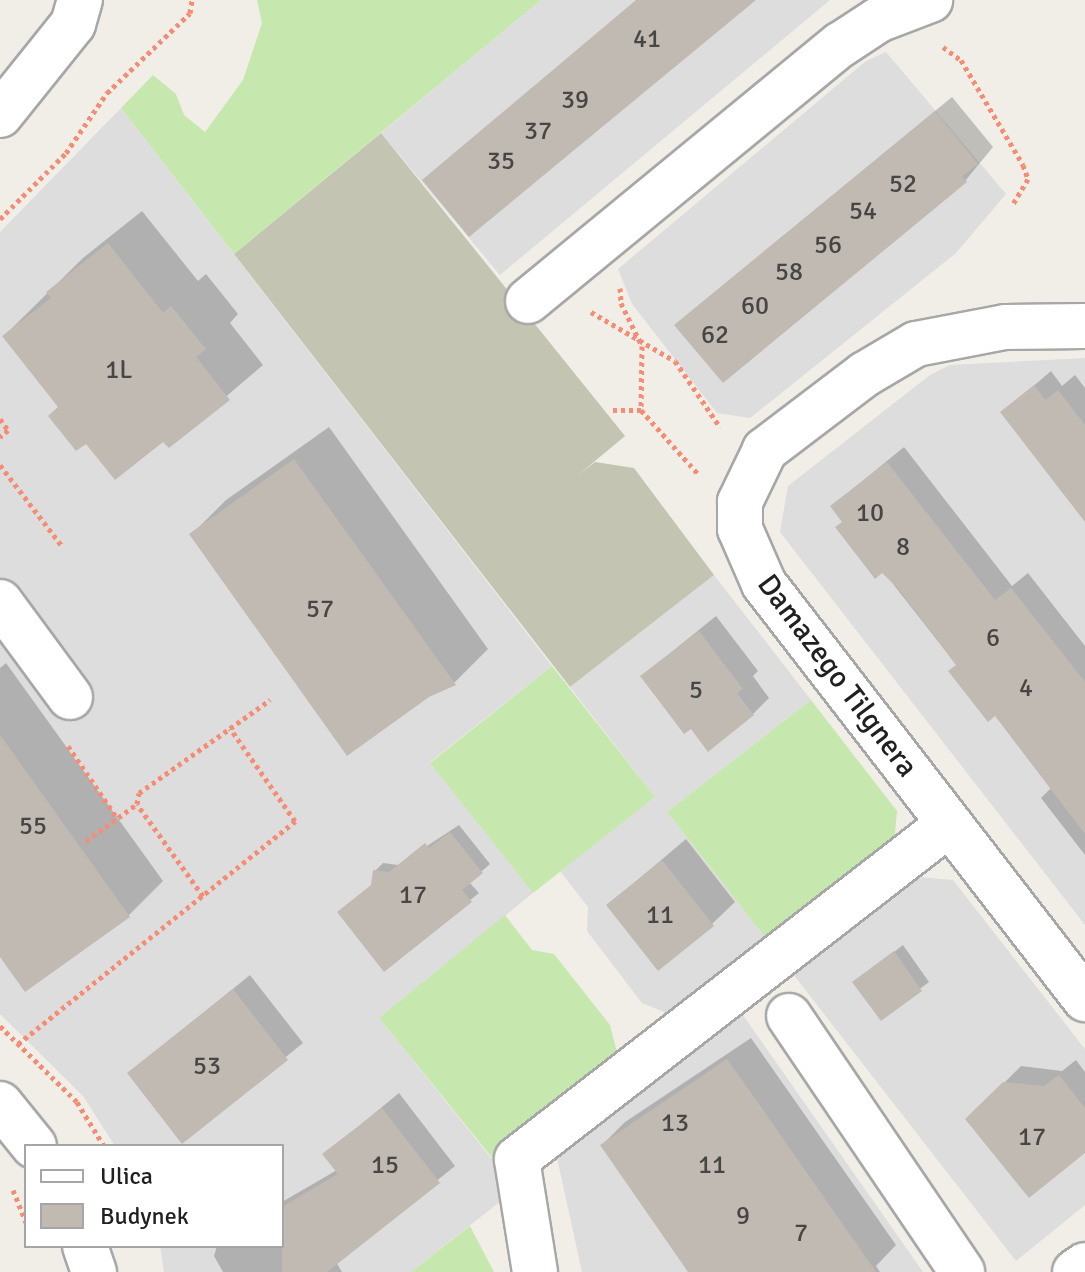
<!DOCTYPE html>
<html>
<head>
<meta charset="utf-8">
<style>
  body { margin:0 }
  #map { position:relative; width:1085px; height:1272px; overflow:hidden; background:#f0eee7; font-family:Signika,sans-serif }
  div>[style] { position:absolute }
  [style*='--x'] { left:calc(var(--x)*1px); top:calc(var(--y)*1px); width:calc(var(--w)*1px); rotate:calc(var(--a)*1deg) }
  .residential>* { inset:0; background:#dedddd }
  .construction>* { inset:0; background:#c3c5b2 }
  .grass>* { inset:0; background:#c6e8af }
  .shadow>* { inset:0; background:#0003 }
  .building>* { inset:0; background:#c1bab3 }
  .path>* { height:5px; margin-top:-2.5px; transform-origin:0; background:repeating-linear-gradient(90deg,#f58c73 0 4px,transparent 0 8px) }
  .roads { filter:drop-shadow(2px 0 #a7a7a7) drop-shadow(-2px 0 #a7a7a7) drop-shadow(0 2px #a7a7a7) drop-shadow(0 -2px #a7a7a7) }
  .minor>* { height:44px; margin:-22px; padding:0 22px; transform-origin:22px; border-radius:22px; background:#fff }
  span { translate:-50% -50%; white-space:nowrap; text-align:center; line-height:1.15; -webkit-text-stroke:8px #fff; paint-order:stroke }
  .number-label { font-size:26px; color:#484645 }
  .number-label span { -webkit-text-stroke-width:0 }
  .street-label { font-size:30px; color:#202020 }
  .legend { position:absolute; left:24px; top:1144px; width:260px; height:104px; box-sizing:border-box; background:#fff; border:2px solid #a6a6a6; margin:0; padding:10px 14px; list-style:none; font-size:24px; color:#202020 }
  .legend li { display:flex; align-items:center; gap:16px; height:40px }
  .legend b { width:40px; border:2px solid #a6a6a6 }
</style>
</head>
<body>
<div id="map">
  <div class="residential">
    <i style="clip-path:polygon(541px 0,830px 0,500px 275px,381px 133px)"></i>
    <i style="clip-path:polygon(886px 52px,1006px 194px,956px 253px,750px 418px,717px 413px,632px 304px,618px 269px,866px 61px)"></i>
    <i style="clip-path:polygon(121px 108px,552px 666px,430px 762px,533px 893px,379px 1018px,516px 1189px,411px 1272px,164px 1272px,160px 1246px,282px 1246px,282px 1146px,115px 1146px,83px 1096px,0 1014px,0 232px)"></i>
    <i style="clip-path:polygon(1085px 358px,1085px 925px,780px 532px,788px 486px,930px 375px,950px 365px)"></i>
    <i style="clip-path:polygon(714px 575px,811px 700px,667px 812px,768px 941px,674px 1016px,642px 1003px,587px 931px,588px 907px,560px 871px,655px 797px,570px 687px)"></i>
    <i style="clip-path:polygon(919px 877px,953px 880px,1085px 1049px,1085px 1205px,1016px 1261px,793px 974px)"></i>
    <i style="clip-path:polygon(743px 1015px,923px 1272px,582px 1272px,557px 1158px)"></i>
  </div>
  <div class="construction">
    <i style="clip-path:polygon(381px 133px,625px 436px,577px 476px,595px 462px,634px 468px,714px 575px,570px 687px,234px 254px)"></i>
  </div>
  <div class="grass">
    <i style="clip-path:polygon(257px 0,541px 0,234px 254px,121px 108px,153px 75px,176px 94px,184px 115px,205px 132px,243px 80px,262px 23px)"></i>
    <i style="clip-path:polygon(552px 666px,655px 797px,533px 893px,430px 763px)"></i>
    <i style="clip-path:polygon(811px 700px,897px 811px,894px 844px,768px 941px,667px 812px)"></i>
    <i style="clip-path:polygon(505px 915px,532px 950px,554px 954px,610px 1025px,619px 1060px,494px 1160px,379px 1018px)"></i>
    <i style="clip-path:polygon(470px 1226px,494px 1272px,411px 1272px)"></i>
  </div>
  <div class="shadow">
    <i style="clip-path:polygon(952px 97px,993px 147px,965px 181px,676px 325px)"></i>
    <i style="clip-path:polygon(142px 211px,198px 281px,206px 274px,238px 314px,230px 323px,263px 365px,169px 445px,164px 439px,60px 407px,4px 336px,83px 258px)"></i>
    <i style="clip-path:polygon(1051px 371px,1062px 386px,1075px 375px,1085px 388px,1085px 515px,1003px 412px)"></i>
    <i style="clip-path:polygon(329px 427px,488px 649px,454px 683px,192px 534px,226px 500px)"></i>
    <i style="clip-path:polygon(904px 447px,1012px 586px,1028px 573px,1085px 646px,1085px 855px,1041px 798px,1052px 787px,832px 506px)"></i>
    <i style="clip-path:polygon(716px 616px,758px 671px,753px 676px,769px 698px,753px 714px,691px 727px,642px 676px)"></i>
    <i style="clip-path:polygon(6px 663px,163px 881px,129px 915px,25px 989px,0 953px,0 668px)"></i>
    <i style="clip-path:polygon(459px 825px,490px 864px,469px 882px,479px 893px,384px 969px,375px 871px,383px 863px,398px 865px)"></i>
    <i style="clip-path:polygon(686px 839px,735px 902px,712px 924px,608px 905px)"></i>
    <i style="clip-path:polygon(903px 945px,929px 982px,881px 1018px,855px 982px)"></i>
    <i style="clip-path:polygon(250px 975px,303px 1043px,182px 1141px,129px 1073px)"></i>
    <i style="clip-path:polygon(751px 1038px,896px 1245px,876px 1266px,880px 1272px,690px 1272px,602px 1145px,625px 1122px)"></i>
    <i style="clip-path:polygon(1076px 1060px,1085px 1072px,1085px 1150px,968px 1119px,1021px 1066px,1062px 1071px)"></i>
    <i style="clip-path:polygon(399px 1093px,455px 1166px,336px 1262px,342px 1272px,223px 1272px,214px 1256px,217px 1246px,282px 1246px,282px 1202px,337px 1170px,325px 1154px)"></i>
  </div>
  <div class="building">
    <i style="clip-path:polygon(636px 0,756px 0,469px 237px,422px 180px)"></i>
    <i style="clip-path:polygon(935px 111px,978px 164px,962px 176px,967px 182px,723px 383px,674px 325px)"></i>
    <i style="clip-path:polygon(108px 243px,163px 313px,171px 306px,206px 349px,196px 357px,230px 400px,169px 448px,163px 442px,115px 480px,86px 444px,76px 451px,48px 416px,58px 407px,2px 336px,51px 298px,46px 292px)"></i>
    <i style="clip-path:polygon(1034px 385px,1045px 400px,1058px 390px,1085px 425px,1085px 522px,1000px 412px)"></i>
    <i style="clip-path:polygon(294px 459px,456px 685px,429px 697px,347px 756px,189px 534px)"></i>
    <i style="clip-path:polygon(887px 462px,995px 600px,1011px 588px,1085px 682px,1085px 834px,995px 716px,988px 722px,948px 671px,956px 665px,897px 587px,882px 573px,875px 579px,835px 527px,842px 522px,830px 506px)"></i>
    <i style="clip-path:polygon(699px 631px,743px 689px,737px 693px,754px 715px,708px 752px,691px 729px,684px 734px,640px 676px)"></i>
    <i style="clip-path:polygon(0 735px,130px 917px,25px 992px,0 957px)"></i>
    <i style="clip-path:polygon(450px 832px,483px 873px,462px 890px,472px 902px,384px 972px,337px 912px,371px 885px,373px 870px,389px 872px,425px 843px,429px 848px)"></i>
    <i style="clip-path:polygon(662px 860px,714px 926px,658px 971px,606px 905px)"></i>
    <i style="clip-path:polygon(894px 951px,922px 991px,881px 1021px,852px 982px)"></i>
    <i style="clip-path:polygon(233px 989px,288px 1060px,182px 1144px,127px 1073px)"></i>
    <i style="clip-path:polygon(727px 1059px,761px 1107px,876px 1272px,688px 1272px,600px 1145px)"></i>
    <i style="clip-path:polygon(1059px 1075px,1085px 1108px,1085px 1153px,1029px 1198px,965px 1119px,1003px 1082px,1044px 1086px)"></i>
    <i style="clip-path:polygon(382px 1108px,440px 1183px,327px 1272px,282px 1272px,282px 1207px,338px 1174px,322px 1154px)"></i>
  </div>
  <div class="path">
    <i style="--x:943;--y:47;--w:22;--a:36"></i>
    <i style="--x:961;--y:60;--w:122;--a:59.4"></i>
    <i style="--x:1023;--y:165;--w:15;--a:70"></i>
    <i style="--x:1028;--y:179;--w:29;--a:121"></i>
    <i style="--x:0;--y:219;--w:93;--a:-45"></i>
    <i style="--x:66;--y:153;--w:73;--a:-55.7"></i>
    <i style="--x:107;--y:93;--w:115;--a:-43.9"></i>
    <i style="--x:190;--y:13;--w:13;--a:-81"></i>
    <i style="--x:620;--y:288;--w:15;--a:86"></i>
    <i style="--x:621;--y:303;--w:48;--a:64"></i>
    <i style="--x:642;--y:346;--w:64;--a:90.9"></i>
    <i style="--x:591;--y:312;--w:97;--a:30.3"></i>
    <i style="--x:675;--y:361;--w:80;--a:55.7"></i>
    <i style="--x:613;--y:410;--w:28;--a:0"></i>
    <i style="--x:641;--y:410;--w:87;--a:48.3"></i>
    <i style="--x:0;--y:419;--w:14;--a:54"></i>
    <i style="--x:8;--y:430;--w:11;--a:139"></i>
    <i style="--x:0;--y:465;--w:102;--a:52.6"></i>
    <i style="--x:68;--y:746;--w:87;--a:55.8"></i>
    <i style="--x:86;--y:841;--w:63;--a:-36"></i>
    <i style="--x:203;--y:896;--w:113;--a:-125.7"></i>
    <i style="--x:137;--y:804;--w:11;--a:-80"></i>
    <i style="--x:139;--y:793;--w:161;--a:-35.4"></i>
    <i style="--x:0;--y:1026;--w:108;--a:44.6"></i>
    <i style="--x:77;--y:1102;--w:52;--a:58.5"></i>
    <i style="--x:18;--y:1044;--w:356;--a:-38.8"></i>
    <i style="--x:295;--y:821;--w:113;--a:-125"></i>
    <i style="--x:13;--y:1190;--w:35;--a:68"></i>
  </div>
  <div class="roads">
    <div class="minor">
      <i style="--x:0;--y:115;--w:117;--a:-51.3"></i>
      <i style="--x:73;--y:24;--w:25;--a:-74"></i>
      <i style="--x:528;--y:301;--w:404;--a:-39.4"></i>
      <i style="--x:840;--y:45;--w:45;--a:-33.3"></i>
      <i style="--x:878;--y:20;--w:56;--a:-21"></i>
      <i style="--x:1085;--y:326;--w:80;--a:179.3"></i>
      <i style="--x:1005;--y:327;--w:91;--a:169.2"></i>
      <i style="--x:916;--y:344;--w:59;--a:149.5"></i>
      <i style="--x:865;--y:374;--w:126;--a:142.8"></i>
      <i style="--x:765;--y:450;--w:58;--a:115.7"></i>
      <i style="--x:740;--y:502;--w:27;--a:90"></i>
      <i style="--x:740;--y:529;--w:60;--a:66.4"></i>
      <i style="--x:764;--y:584;--w:525;--a:52.28"></i>
      <i style="--x:0;--y:602;--w:118;--a:53.6"></i>
      <i style="--x:789;--y:1016;--w:309;--a:55.9"></i>
      <i style="--x:0;--y:1104;--w:54;--a:51"></i>
      <i style="--x:85;--y:1246;--w:28;--a:71"></i>
      <i style="--x:535;--y:1272;--w:114;--a:-99.1"></i>
      <i style="--x:517;--y:1159;--w:547;--a:-37.79"></i>
      <i style="--x:1075;--y:1272;--w:12;--a:-35"></i>
    </div>
  </div>
  <div class="number-label">
    <span style="left:647px;top:40px">41</span>
    <span style="left:575px;top:101px">39</span>
    <span style="left:538px;top:132px">37</span>
    <span style="left:501px;top:162px">35</span>
    <span style="left:903px;top:185px">52</span>
    <span style="left:863px;top:212px">54</span>
    <span style="left:828px;top:246px">56</span>
    <span style="left:789px;top:273px">58</span>
    <span style="left:755px;top:307px">60</span>
    <span style="left:715px;top:336px">62</span>
    <span style="left:119px;top:371px">1L</span>
    <span style="left:870px;top:514px">10</span>
    <span style="left:903px;top:548px">8</span>
    <span style="left:320px;top:610px">57</span>
    <span style="left:993px;top:639px">6</span>
    <span style="left:1026px;top:689px">4</span>
    <span style="left:696px;top:691px">5</span>
    <span style="left:33px;top:827px">55</span>
    <span style="left:413px;top:896px">17</span>
    <span style="left:660px;top:916px">11</span>
    <span style="left:207px;top:1067px">53</span>
    <span style="left:675px;top:1124px">13</span>
    <span style="left:1032px;top:1138px">17</span>
    <span style="left:385px;top:1166px">15</span>
    <span style="left:712px;top:1166px">11</span>
    <span style="left:743px;top:1217px">9</span>
    <span style="left:801px;top:1234px">7</span>
  </div>
  <div class="street-label">
    <span style="left:837px;top:676px;rotate:53deg">Damazego Tilgnera</span>
  </div>
  <ul class="legend">
  <li><b style="height:10px;background:#fff"></b>Ulica</li>
  <li><b style="height:22px;background:#c1bab3"></b>Budynek</li>
  </ul>
</div>
</body>
</html>
